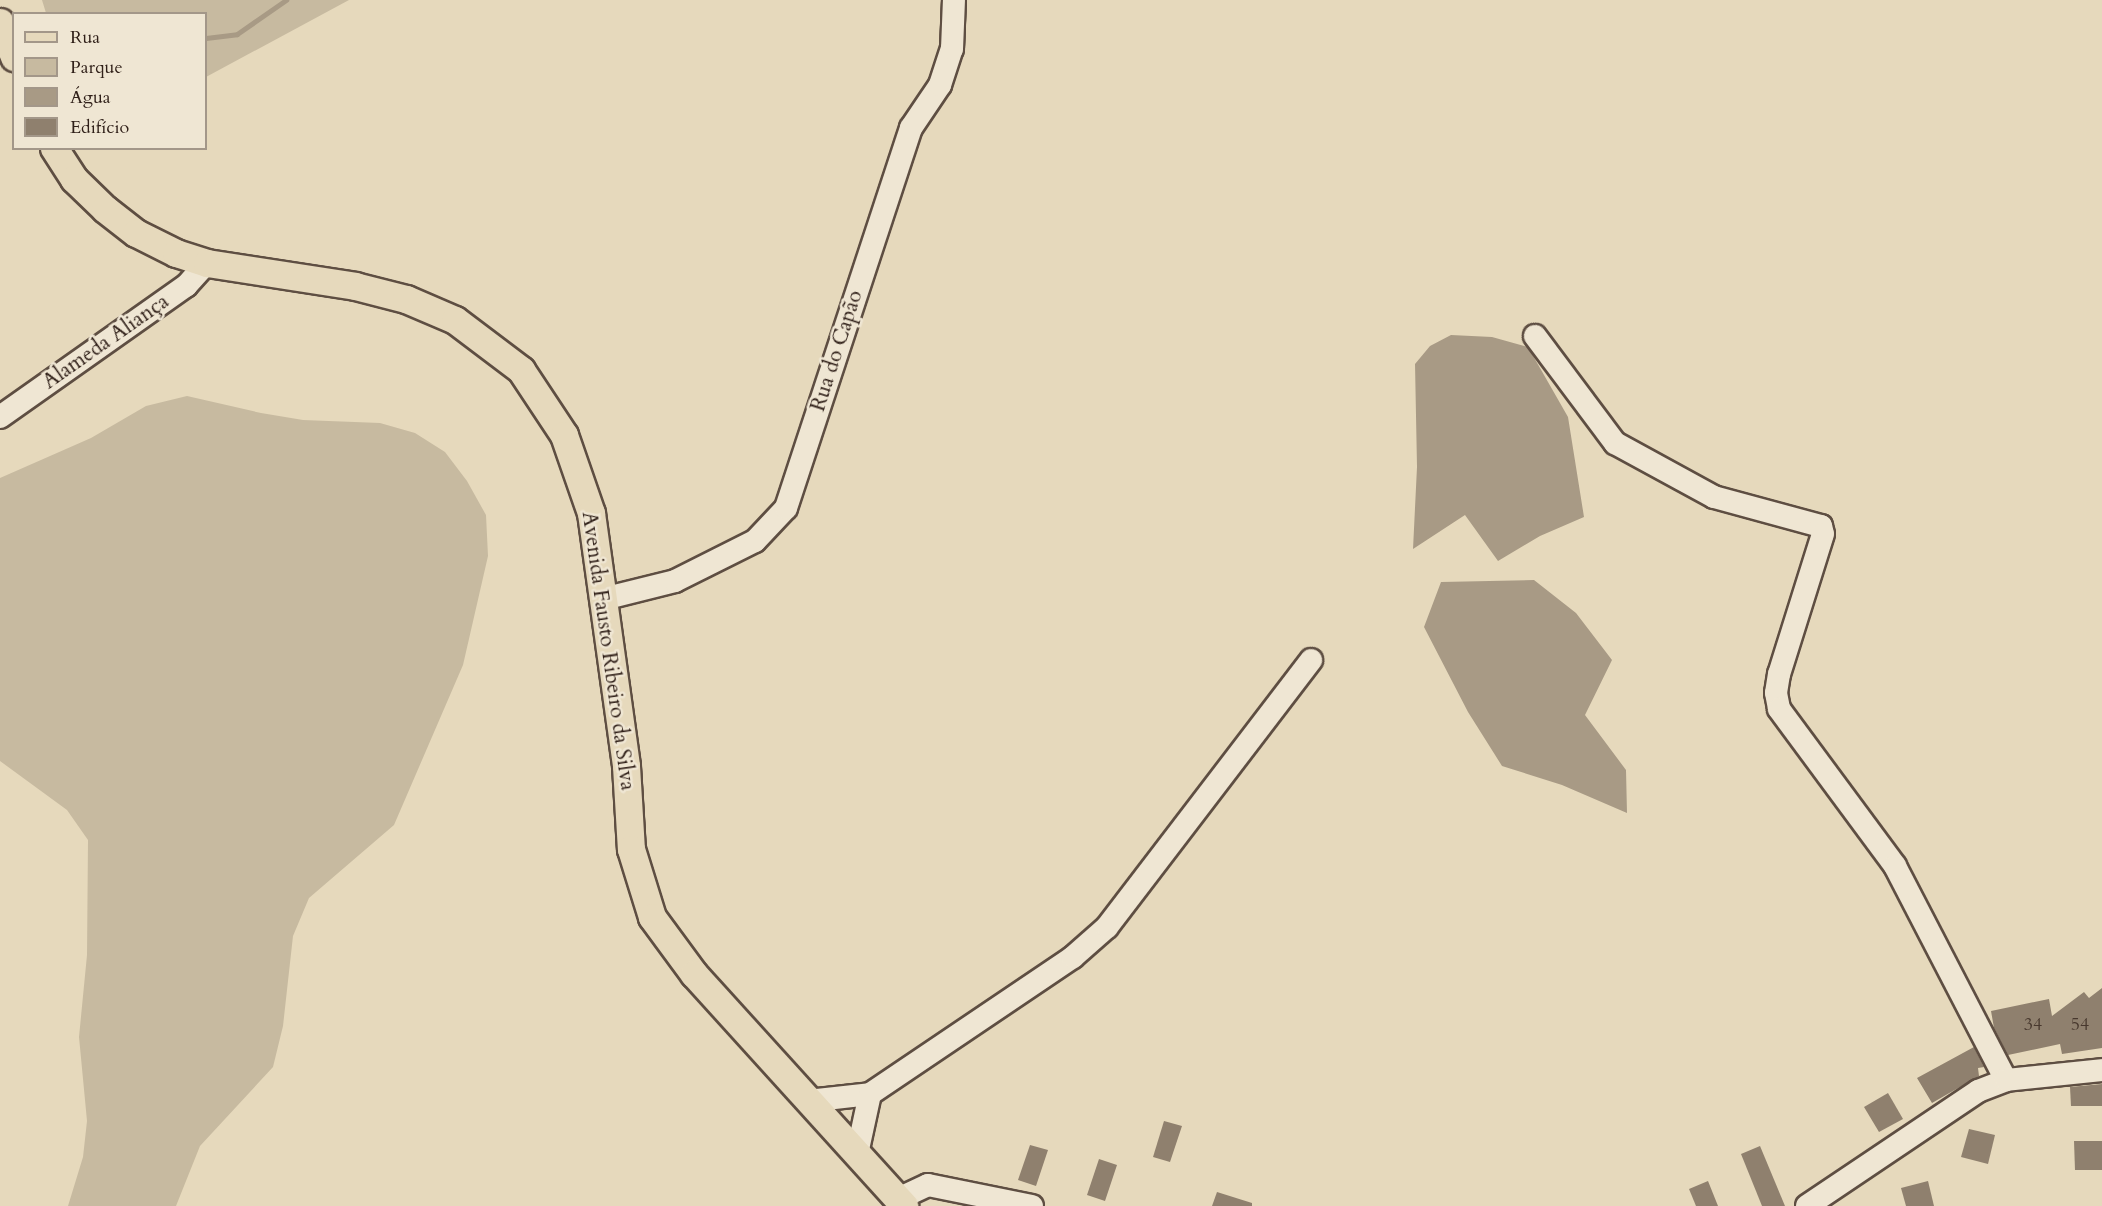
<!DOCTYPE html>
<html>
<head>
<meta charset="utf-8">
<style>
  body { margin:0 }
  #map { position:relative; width:2102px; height:1206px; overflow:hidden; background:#e6d9bc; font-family:Cardo,serif }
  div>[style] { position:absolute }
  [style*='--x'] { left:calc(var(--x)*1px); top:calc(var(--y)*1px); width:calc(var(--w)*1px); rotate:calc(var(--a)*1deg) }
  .green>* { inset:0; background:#c7baa0 }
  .water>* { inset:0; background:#a89a85 }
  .stream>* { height:5px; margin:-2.5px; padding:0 2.5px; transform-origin:2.5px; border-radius:2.5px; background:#a89a85 }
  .building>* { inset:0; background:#8f806e }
  .roads { filter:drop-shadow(2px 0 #5e4e42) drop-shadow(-2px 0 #5e4e42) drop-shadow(0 2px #5e4e42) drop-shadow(0 -2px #5e4e42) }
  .minor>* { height:22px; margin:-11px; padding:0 11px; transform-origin:11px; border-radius:11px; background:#efe6d3 }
  .major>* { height:27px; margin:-13.5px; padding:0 13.5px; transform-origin:13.5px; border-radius:13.5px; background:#e6d9bc }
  span { translate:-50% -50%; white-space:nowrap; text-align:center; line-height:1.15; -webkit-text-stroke:5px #efe6d3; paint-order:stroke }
  .number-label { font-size:18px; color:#48382e }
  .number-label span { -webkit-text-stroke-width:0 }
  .street-label { font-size:21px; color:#302019 }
  .legend { position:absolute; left:12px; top:12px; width:195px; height:138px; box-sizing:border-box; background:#efe6d3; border:2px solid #a39789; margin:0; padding:8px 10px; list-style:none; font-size:18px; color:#302019 }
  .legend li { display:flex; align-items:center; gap:12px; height:30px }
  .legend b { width:30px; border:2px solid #a39789 }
</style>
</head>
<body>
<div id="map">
  <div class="green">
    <i style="clip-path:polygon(42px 0,349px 0,206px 77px,206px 14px,46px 13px)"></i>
    <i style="clip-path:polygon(187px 396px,261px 413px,303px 420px,380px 423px,415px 433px,445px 452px,467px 481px,486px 515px,488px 556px,463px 665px,394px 825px,309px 898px,293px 936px,283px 1026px,273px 1067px,200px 1146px,176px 1206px,68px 1206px,83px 1157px,87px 1121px,79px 1037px,87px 955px,88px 840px,67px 810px,0 761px,0 478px,91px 438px,146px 406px)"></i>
  </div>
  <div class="water">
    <i style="clip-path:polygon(1451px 335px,1492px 337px,1528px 347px,1568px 417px,1584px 517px,1540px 536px,1498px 561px,1465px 515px,1413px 549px,1417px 467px,1415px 364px,1430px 346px)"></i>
    <i style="clip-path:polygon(1534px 580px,1576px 613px,1612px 660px,1585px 715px,1626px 770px,1627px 813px,1562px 785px,1502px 766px,1468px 712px,1424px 627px,1441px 582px)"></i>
  </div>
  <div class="stream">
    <i style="--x:206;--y:38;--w:31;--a:-7"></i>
    <i style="--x:237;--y:34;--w:60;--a:-34.8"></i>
  </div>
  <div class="building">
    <i style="clip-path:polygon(2102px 988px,2102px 1048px,2062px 1054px,2060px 1044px,2008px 1055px,1994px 1028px,1991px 1011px,2049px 999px,2052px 1016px,2084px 992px,2089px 998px)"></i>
    <i style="clip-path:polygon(1974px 1047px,1984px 1067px,1978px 1068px,1979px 1076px,1932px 1103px,1917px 1078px)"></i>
    <i style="clip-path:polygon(2102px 1084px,2102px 1106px,2071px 1106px,2070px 1087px)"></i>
    <i style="clip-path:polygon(1888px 1093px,1903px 1119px,1879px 1132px,1864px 1107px)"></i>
    <i style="clip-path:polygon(1164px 1121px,1182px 1126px,1170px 1162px,1153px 1157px)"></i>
    <i style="clip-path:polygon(1969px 1129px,1995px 1135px,1988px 1164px,1961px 1157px)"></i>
    <i style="clip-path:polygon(2074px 1141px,2102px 1141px,2102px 1170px,2075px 1170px)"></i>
    <i style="clip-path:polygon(1030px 1145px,1048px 1150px,1036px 1186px,1018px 1180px)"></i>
    <i style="clip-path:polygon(1760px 1146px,1785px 1206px,1762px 1206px,1741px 1154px)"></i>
    <i style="clip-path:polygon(1099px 1159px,1117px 1165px,1105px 1201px,1087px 1195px)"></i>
    <i style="clip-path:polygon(1708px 1181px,1718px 1206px,1696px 1206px,1689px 1189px)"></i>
    <i style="clip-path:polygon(1928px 1181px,1934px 1206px,1906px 1206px,1901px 1188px)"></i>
    <i style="clip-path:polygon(1217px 1192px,1252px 1203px,1252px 1206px,1212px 1206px)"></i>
  </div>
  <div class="roads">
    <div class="minor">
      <i style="--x:1535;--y:336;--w:134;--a:53.2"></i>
      <i style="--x:1615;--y:443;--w:113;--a:28.6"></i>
      <i style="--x:1714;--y:497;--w:111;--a:15.2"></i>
      <i style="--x:1821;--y:526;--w:8;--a:76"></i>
      <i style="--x:1823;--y:534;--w:147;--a:107.4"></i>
      <i style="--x:1779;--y:674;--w:19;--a:99"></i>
      <i style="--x:1776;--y:693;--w:16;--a:79"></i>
      <i style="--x:1779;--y:709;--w:195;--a:53.5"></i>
      <i style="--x:1895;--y:866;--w:241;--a:62.6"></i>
      <i style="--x:0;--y:417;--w:228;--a:-35.2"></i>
      <i style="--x:186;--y:286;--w:31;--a:-48"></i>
      <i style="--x:603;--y:599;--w:74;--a:-14"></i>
      <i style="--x:675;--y:581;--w:89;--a:-26.6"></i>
      <i style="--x:755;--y:541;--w:45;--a:-46.8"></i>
      <i style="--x:786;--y:508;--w:400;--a:-71.8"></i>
      <i style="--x:911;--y:128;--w:52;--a:-56"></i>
      <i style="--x:940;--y:85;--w:38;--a:-72"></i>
      <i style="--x:952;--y:49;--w:49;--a:-87.7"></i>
      <i style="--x:808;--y:1101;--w:62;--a:-6.4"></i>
      <i style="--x:870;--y:1094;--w:245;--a:-34"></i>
      <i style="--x:1073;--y:957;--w:45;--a:-41.4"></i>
      <i style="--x:1107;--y:927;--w:336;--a:-52.6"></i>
      <i style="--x:857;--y:1154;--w:61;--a:-77.8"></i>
      <i style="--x:898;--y:1199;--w:33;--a:-25"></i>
      <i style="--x:928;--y:1185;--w:106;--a:11.4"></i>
      <i style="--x:1807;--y:1206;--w:206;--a:-33.9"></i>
      <i style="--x:1978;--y:1091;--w:30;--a:-21"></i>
      <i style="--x:2006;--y:1080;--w:97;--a:-5.9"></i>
    </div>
    <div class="major">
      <i style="--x:0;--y:22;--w:38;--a:68"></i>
      <i style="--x:54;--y:148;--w:37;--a:57"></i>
      <i style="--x:74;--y:179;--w:43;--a:44.1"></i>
      <i style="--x:105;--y:209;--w:39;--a:38"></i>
      <i style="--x:136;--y:233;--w:45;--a:26.6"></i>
      <i style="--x:176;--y:253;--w:33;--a:18"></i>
      <i style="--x:207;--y:263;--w:150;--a:8.8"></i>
      <i style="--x:355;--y:286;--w:53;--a:14.3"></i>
      <i style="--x:406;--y:299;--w:53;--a:23.2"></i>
      <i style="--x:455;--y:320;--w:83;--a:37.1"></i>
      <i style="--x:521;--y:370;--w:78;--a:56.5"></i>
      <i style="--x:564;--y:435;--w:83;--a:70.9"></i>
      <i style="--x:591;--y:513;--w:255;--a:82.1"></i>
      <i style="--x:626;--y:766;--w:83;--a:86.6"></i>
      <i style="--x:631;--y:849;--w:71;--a:72.8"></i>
      <i style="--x:652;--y:917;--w:71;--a:53.6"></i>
      <i style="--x:694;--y:974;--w:313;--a:47.8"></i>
    </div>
  </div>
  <div class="number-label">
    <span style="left:2033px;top:1025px">34</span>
    <span style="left:2080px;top:1025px">54</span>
  </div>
  <div class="street-label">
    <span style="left:106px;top:342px;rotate:-35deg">Alameda Aliança</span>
    <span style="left:837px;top:351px;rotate:-72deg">Rua do Capão</span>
    <span style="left:608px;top:651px;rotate:82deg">Avenida Fausto Ribeiro da Silva</span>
  </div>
  <ul class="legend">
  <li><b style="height:8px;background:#e6d9bc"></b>Rua</li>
  <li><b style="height:16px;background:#c7baa0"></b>Parque</li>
  <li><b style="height:16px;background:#a89a85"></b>Água</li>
  <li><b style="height:16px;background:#8f806e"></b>Edifício</li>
  </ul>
</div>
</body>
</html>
